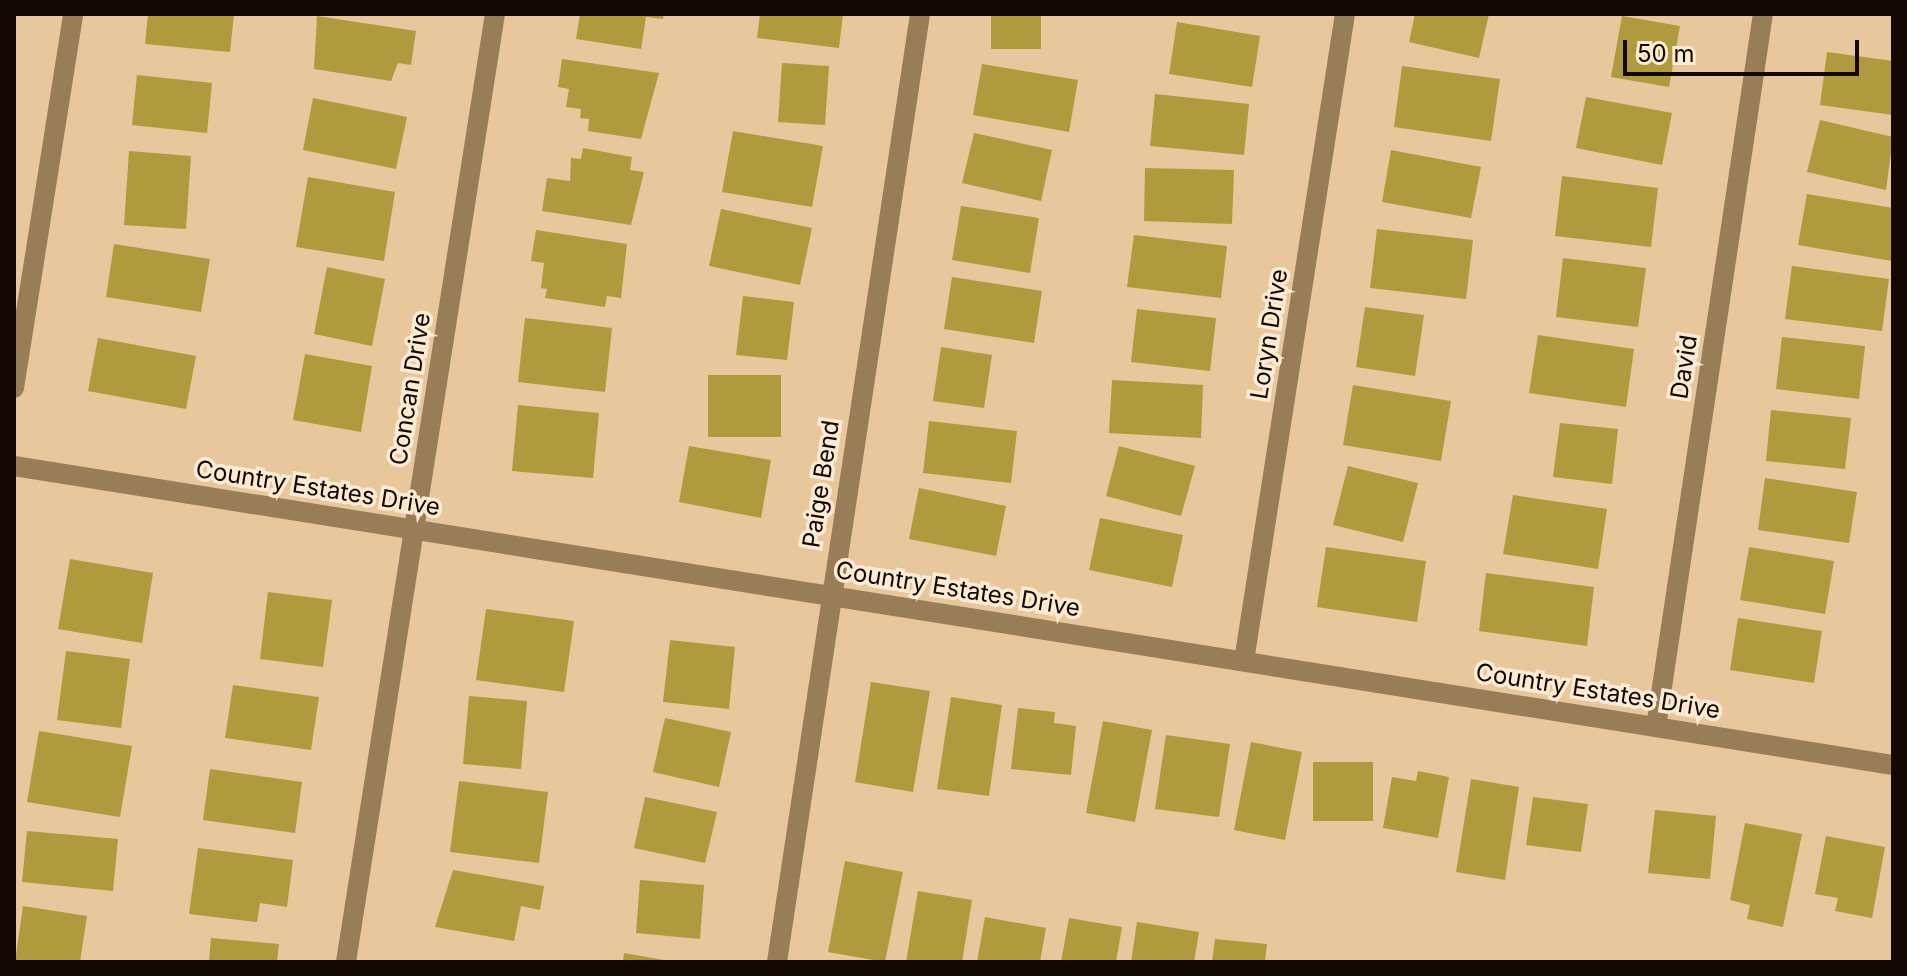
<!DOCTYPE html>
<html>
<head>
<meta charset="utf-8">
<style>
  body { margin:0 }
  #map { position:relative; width:1907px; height:976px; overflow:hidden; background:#e7c79b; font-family:Inter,sans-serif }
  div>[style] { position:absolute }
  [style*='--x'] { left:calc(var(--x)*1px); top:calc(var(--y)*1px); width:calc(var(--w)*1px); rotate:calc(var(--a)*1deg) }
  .building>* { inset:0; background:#b09a3e }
  .minor>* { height:20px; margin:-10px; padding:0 10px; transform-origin:10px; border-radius:10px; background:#997d56 }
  span { translate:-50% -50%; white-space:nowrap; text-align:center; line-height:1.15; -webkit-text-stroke:7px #fbebd5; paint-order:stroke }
  .street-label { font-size:24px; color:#140900 }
  .frame { position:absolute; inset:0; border:16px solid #140900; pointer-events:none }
  .scale { position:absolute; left:1623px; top:40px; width:236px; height:36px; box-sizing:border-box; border:4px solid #140900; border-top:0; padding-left:10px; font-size:24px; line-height:28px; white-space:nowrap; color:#140900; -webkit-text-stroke:6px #fbebd5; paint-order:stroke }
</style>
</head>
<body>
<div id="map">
  <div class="building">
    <i style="clip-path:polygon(148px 14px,234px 14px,230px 52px,145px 44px)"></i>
    <i style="clip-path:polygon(580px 14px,664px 14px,663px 19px,646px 17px,641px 49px,576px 39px)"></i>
    <i style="clip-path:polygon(760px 14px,843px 14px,839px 48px,757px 38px)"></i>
    <i style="clip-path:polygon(991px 14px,1041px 14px,1041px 49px,991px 49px)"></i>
    <i style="clip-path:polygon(1415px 14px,1489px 14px,1479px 58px,1409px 42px)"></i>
    <i style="clip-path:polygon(317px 16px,416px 31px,411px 65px,398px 63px,391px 81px,314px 69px)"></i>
    <i style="clip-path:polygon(1622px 16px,1680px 26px,1669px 87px,1611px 77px)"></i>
    <i style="clip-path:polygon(1177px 22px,1260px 36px,1252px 87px,1169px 74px)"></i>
    <i style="clip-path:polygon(1827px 52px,1893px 61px,1893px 115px,1820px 105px)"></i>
    <i style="clip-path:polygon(562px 59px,659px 73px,641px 139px,588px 131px,589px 119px,580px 118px,581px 109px,566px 107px,569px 89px,558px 87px)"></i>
    <i style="clip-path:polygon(782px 63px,829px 66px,825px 125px,778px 122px)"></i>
    <i style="clip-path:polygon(982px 64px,1078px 80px,1069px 132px,973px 115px)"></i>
    <i style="clip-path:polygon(1402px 66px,1500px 79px,1491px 141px,1394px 127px)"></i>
    <i style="clip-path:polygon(137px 75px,212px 83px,207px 133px,132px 125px)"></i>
    <i style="clip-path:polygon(1155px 94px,1249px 104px,1244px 155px,1150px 146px)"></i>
    <i style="clip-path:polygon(1586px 97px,1672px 113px,1662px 165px,1576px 148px)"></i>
    <i style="clip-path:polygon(313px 98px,407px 117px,396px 169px,303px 150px)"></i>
    <i style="clip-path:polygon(1820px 120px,1893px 137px,1886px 190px,1807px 172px)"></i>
    <i style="clip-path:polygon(733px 131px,823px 146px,812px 207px,722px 192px)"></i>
    <i style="clip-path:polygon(974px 133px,1052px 150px,1041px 201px,962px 183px)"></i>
    <i style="clip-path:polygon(583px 148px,632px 157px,630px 170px,644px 172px,631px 225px,542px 211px,547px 178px,570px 181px,571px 158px,581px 159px)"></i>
    <i style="clip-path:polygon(1391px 150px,1481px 167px,1471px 218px,1382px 202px)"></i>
    <i style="clip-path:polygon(129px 151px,191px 156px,186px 229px,124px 225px)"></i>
    <i style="clip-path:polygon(1145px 168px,1234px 170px,1232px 224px,1144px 221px)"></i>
    <i style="clip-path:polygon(1562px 176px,1658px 188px,1651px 247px,1555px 236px)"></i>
    <i style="clip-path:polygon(308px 177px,395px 192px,384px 261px,296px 247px)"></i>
    <i style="clip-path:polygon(1807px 194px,1893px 208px,1892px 261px,1798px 245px)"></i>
    <i style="clip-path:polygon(961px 206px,1039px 218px,1030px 273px,952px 260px)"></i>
    <i style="clip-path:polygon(721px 209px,812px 228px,800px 285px,709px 266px)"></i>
    <i style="clip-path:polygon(1377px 229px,1473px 240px,1466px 299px,1370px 288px)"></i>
    <i style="clip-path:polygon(536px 230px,627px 244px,621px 298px,607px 296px,605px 307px,545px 298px,547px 289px,541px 288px,544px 263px,531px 261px)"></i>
    <i style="clip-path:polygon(1134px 235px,1227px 246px,1221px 298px,1127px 287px)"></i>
    <i style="clip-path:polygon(114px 244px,210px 259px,201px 312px,106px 297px)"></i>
    <i style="clip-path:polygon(1563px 258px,1646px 268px,1638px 327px,1556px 317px)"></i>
    <i style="clip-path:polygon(1792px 266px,1889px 279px,1882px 331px,1785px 319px)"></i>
    <i style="clip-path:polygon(327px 267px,385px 279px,372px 346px,314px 334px)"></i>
    <i style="clip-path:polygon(952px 277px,1042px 291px,1034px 343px,944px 329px)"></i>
    <i style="clip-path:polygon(743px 296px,794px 302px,787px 360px,736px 355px)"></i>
    <i style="clip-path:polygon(1365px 307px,1424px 315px,1415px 376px,1356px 367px)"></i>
    <i style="clip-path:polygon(1137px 309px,1216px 318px,1210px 371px,1131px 362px)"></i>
    <i style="clip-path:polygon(525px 318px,612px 328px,605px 392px,518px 382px)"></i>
    <i style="clip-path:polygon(1538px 335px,1634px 349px,1626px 407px,1529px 393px)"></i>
    <i style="clip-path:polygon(1782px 337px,1865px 346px,1859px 399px,1776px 389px)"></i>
    <i style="clip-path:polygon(98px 338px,196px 356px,186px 409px,88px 391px)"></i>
    <i style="clip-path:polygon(941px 347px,992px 355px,984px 408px,933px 401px)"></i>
    <i style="clip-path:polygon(305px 354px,372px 366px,361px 432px,293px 420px)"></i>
    <i style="clip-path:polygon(708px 375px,781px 375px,781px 437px,708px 437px)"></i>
    <i style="clip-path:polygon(1112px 380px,1203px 385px,1201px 438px,1109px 433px)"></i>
    <i style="clip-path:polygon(1353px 385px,1451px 401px,1441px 461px,1343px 445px)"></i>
    <i style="clip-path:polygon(518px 405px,599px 413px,593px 478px,512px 471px)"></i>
    <i style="clip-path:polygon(1771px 410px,1851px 418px,1845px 469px,1766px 461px)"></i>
    <i style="clip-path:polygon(929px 421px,1017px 431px,1011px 483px,923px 473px)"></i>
    <i style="clip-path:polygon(1560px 423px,1618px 429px,1612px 484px,1553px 477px)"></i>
    <i style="clip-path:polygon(689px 446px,771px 460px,761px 518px,679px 502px)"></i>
    <i style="clip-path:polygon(1119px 446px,1195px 466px,1181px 516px,1106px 496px)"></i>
    <i style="clip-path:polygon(1348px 466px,1418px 483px,1403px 542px,1333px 525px)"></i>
    <i style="clip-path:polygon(1765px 478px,1857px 492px,1849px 543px,1758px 530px)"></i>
    <i style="clip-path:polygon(919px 488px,1006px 506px,996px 556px,909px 539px)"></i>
    <i style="clip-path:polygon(1513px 495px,1607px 509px,1598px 569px,1503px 554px)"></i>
    <i style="clip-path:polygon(1100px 518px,1183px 535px,1172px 587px,1089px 570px)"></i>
    <i style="clip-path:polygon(1326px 547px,1426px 561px,1417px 622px,1317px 607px)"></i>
    <i style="clip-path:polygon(1749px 547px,1834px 561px,1825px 614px,1740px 600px)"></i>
    <i style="clip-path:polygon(70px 559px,153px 573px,142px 643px,58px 629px)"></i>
    <i style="clip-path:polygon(1486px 573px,1594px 587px,1587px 646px,1479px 631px)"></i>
    <i style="clip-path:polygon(268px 592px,332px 600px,323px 667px,260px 659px)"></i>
    <i style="clip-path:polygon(486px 609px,574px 621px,564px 692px,476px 680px)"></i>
    <i style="clip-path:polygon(1738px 618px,1822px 631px,1814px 683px,1730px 670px)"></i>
    <i style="clip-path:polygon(670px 640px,735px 647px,729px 709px,663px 702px)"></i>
    <i style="clip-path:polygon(66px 651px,130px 659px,121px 728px,57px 720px)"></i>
    <i style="clip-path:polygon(871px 682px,930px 691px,913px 792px,855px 782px)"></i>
    <i style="clip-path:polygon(233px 685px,319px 697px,311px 750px,225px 738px)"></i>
    <i style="clip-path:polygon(469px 696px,527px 701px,521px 769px,463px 764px)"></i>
    <i style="clip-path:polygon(951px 697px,1002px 705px,989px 796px,937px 789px)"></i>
    <i style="clip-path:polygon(1018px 708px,1055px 712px,1054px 723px,1076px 726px,1071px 775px,1011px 769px)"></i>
    <i style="clip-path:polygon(665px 718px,731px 732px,719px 787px,653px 772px)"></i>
    <i style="clip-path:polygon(1103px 721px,1152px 730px,1135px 822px,1086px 813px)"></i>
    <i style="clip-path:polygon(39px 731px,132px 746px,120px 817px,27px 802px)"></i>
    <i style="clip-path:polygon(1166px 735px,1230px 744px,1219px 817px,1155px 809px)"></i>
    <i style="clip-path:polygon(1251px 742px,1302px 752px,1285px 840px,1234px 830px)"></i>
    <i style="clip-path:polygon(1313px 762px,1373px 762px,1373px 821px,1313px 821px)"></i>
    <i style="clip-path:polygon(210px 769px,302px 782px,295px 833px,203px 820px)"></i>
    <i style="clip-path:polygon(1418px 771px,1449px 777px,1438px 838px,1383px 828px,1392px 777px,1416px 781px)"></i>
    <i style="clip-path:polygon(1471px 779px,1519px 787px,1505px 880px,1456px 872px)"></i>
    <i style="clip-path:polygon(459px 781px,548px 792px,539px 863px,450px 852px)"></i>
    <i style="clip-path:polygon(645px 797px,717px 812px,705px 863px,634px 848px)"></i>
    <i style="clip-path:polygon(1533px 797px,1588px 804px,1581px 852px,1526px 845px)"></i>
    <i style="clip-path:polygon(1655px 810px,1716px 816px,1710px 879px,1648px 873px)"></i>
    <i style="clip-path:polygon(1745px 823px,1802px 834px,1783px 927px,1747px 919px,1750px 905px,1730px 900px)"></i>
    <i style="clip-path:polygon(27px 831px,118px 839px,113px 891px,22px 882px)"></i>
    <i style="clip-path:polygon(1826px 836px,1885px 847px,1872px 918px,1835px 911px,1838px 898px,1815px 894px)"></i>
    <i style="clip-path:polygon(198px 848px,293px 860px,287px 907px,260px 903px,257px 922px,189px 914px)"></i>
    <i style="clip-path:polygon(845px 861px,903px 872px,885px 962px,828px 952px)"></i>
    <i style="clip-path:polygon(453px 870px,544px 886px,540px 910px,521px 906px,514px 941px,435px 927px)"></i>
    <i style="clip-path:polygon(640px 880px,704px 885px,700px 939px,636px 933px)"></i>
    <i style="clip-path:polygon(918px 891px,972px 900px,962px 962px,906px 962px)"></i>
    <i style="clip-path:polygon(23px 906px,87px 916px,80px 962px,15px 962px)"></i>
    <i style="clip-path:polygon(985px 917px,1046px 928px,1040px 962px,977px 962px)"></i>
    <i style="clip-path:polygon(1069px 918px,1122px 927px,1116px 962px,1061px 962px)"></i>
    <i style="clip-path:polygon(1137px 922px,1199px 932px,1194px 962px,1131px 962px)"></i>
    <i style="clip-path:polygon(211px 938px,279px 944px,277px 962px,209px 962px)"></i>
    <i style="clip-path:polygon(1215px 939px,1267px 944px,1265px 962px,1212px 962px)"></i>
    <i style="clip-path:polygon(624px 953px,664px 960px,664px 962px,623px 962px)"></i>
  </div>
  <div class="minor">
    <i style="--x:14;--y:388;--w:379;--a:-81"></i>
    <i style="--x:14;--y:466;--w:1903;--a:9.04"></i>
    <i style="--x:1244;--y:661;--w:655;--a:-81.13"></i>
    <i style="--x:1656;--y:727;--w:721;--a:-81.47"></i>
    <i style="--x:346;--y:962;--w:960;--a:-81.07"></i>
    <i style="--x:777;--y:962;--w:959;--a:-81.42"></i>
  </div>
  <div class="street-label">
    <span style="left:1269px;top:334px;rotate:-81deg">Loryn Drive</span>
    <span style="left:1684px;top:367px;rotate:-81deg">David</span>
    <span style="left:410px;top:389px;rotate:-81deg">Concan Drive</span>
    <span style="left:821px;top:484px;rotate:-81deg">Paige Bend</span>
    <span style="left:318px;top:488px;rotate:9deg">Country Estates Drive</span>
    <span style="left:958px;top:589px;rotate:9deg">Country Estates Drive</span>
    <span style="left:1598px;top:691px;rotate:9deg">Country Estates Drive</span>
  </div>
  <div class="frame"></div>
  <div class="scale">50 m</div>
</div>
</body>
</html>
